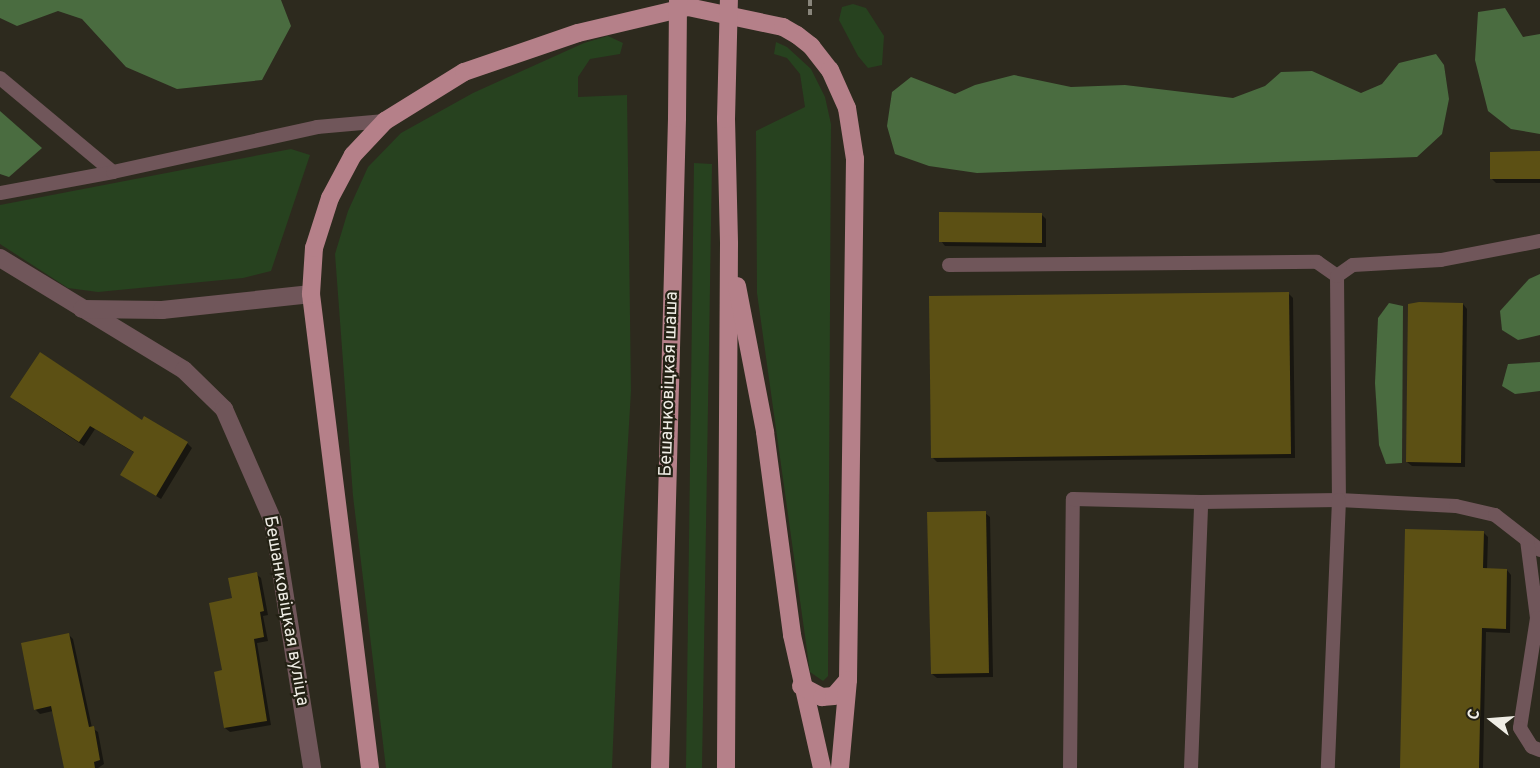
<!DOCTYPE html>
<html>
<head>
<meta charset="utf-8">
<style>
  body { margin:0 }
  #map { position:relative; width:1540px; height:768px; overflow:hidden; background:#2d2a1e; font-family:Overpass,sans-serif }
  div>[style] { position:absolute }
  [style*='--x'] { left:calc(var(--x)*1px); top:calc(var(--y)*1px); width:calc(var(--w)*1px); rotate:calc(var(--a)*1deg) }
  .green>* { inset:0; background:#27421f }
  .forest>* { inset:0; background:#4a6c40 }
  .shadow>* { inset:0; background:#0007 }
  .building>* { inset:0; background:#5c5014 }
  .path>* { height:4px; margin-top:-2px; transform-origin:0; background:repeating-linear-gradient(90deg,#89867c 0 6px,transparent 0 9px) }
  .lane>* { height:14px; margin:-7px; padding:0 7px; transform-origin:7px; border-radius:7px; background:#70565a }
  .street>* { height:18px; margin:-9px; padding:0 9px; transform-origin:9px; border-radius:9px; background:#70565a }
  .primary>* { height:18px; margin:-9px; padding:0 9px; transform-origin:9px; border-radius:9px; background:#b58089 }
  .primary-bridge>* { height:18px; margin:-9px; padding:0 9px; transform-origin:9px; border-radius:9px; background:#b58089 }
  span { translate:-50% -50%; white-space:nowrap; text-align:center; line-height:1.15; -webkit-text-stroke:4.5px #232114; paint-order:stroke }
  .street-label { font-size:18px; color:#efede5 }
  .north { position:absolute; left:1462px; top:690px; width:60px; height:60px; -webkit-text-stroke:4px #232114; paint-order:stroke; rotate:287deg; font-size:16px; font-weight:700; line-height:24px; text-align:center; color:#efede5 }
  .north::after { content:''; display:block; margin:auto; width:21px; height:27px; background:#efede5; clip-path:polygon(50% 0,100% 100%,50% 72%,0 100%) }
</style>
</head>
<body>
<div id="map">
  <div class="green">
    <i style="clip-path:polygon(853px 4px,866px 8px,884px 36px,882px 65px,868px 68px,858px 56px,839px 20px,842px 7px)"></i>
    <i style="clip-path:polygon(608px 36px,623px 43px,620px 54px,590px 59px,578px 77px,578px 97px,627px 95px,631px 391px,620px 576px,612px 768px,386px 768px,353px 496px,335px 254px,348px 211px,368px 167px,401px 133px,473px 93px,584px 43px)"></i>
    <i style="clip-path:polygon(776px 42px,787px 47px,811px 69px,825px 97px,831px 124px,828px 676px,823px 681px,810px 672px,757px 293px,756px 131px,805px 107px,800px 74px,787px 58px,774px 54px)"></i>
    <i style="clip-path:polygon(291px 149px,310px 155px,271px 271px,243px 278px,98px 292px,68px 288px,0 244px,0 205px)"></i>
    <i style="clip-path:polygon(694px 163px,712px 164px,702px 768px,686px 768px)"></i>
  </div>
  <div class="forest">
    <i style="clip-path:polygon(0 0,281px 0,291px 26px,262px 80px,177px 89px,126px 67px,82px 19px,58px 11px,17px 26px,0 18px)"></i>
    <i style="clip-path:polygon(1505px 8px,1523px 37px,1540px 34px,1540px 134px,1511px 129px,1488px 111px,1475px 60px,1478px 12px)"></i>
    <i style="clip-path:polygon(1436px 54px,1444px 65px,1449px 99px,1442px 134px,1417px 157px,977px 173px,929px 166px,895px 154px,887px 126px,892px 92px,911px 77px,955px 94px,975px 85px,1014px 75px,1071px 87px,1125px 85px,1233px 98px,1265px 86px,1281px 72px,1312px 71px,1361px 93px,1382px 84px,1399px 63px)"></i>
    <i style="clip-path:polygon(0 111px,42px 148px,9px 177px,0 174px)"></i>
    <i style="clip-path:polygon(1540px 274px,1540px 335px,1518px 340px,1502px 330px,1500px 311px,1529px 279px)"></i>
    <i style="clip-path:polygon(1389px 303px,1403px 306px,1402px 463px,1386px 464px,1379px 445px,1375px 383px,1378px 318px)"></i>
    <i style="clip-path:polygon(1540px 362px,1540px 391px,1515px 394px,1502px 386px,1508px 364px)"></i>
  </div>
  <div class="shadow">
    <i style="clip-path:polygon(1540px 153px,1540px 183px,1496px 183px,1492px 179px)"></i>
    <i style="clip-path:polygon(1041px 214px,1046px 219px,1046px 247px,945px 246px,941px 241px)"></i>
    <i style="clip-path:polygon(1289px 294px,1293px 298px,1295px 458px,937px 462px,932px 457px)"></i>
    <i style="clip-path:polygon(1463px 304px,1467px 309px,1465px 467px,1412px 466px,1407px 462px)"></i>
    <i style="clip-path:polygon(16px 401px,187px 443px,192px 448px,161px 499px,122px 475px,135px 453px,95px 429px,84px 446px)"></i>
    <i style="clip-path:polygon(985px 513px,990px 517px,993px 677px,937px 678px,932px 674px)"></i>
    <i style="clip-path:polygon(1483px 532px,1488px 537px,1487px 570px,1507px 570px,1511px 575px,1510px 633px,1486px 632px,1483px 768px,1402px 768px)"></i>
    <i style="clip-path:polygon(256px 574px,261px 578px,268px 615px,263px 616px,268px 641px,257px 643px,271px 725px,230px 732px,225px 728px,224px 671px,233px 599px)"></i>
    <i style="clip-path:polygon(68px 634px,73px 639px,92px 728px,98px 732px,104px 764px,98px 768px,65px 768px,53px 711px,40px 714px,35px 709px)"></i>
  </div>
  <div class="building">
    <i style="clip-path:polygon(1540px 151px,1540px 179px,1490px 179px,1490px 152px)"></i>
    <i style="clip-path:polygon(939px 212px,1042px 213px,1042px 243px,939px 242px)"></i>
    <i style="clip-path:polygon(1289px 292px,1291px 454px,931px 458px,929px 296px)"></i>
    <i style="clip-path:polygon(1419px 302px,1463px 303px,1461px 463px,1406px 462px,1408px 304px)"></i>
    <i style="clip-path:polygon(40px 352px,142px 420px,144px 416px,188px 442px,156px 496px,120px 475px,134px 452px,90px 426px,79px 442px,10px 397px)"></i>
    <i style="clip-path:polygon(986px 511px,989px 673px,931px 674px,927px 512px)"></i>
    <i style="clip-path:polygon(1405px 529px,1484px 531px,1483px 568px,1507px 569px,1506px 629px,1482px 628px,1479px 768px,1400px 768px)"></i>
    <i style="clip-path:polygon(257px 572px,264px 611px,260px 612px,264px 637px,254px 639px,267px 721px,224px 728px,214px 672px,222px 670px,209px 603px,232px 598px,228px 578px)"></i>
    <i style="clip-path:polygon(69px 633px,89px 727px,94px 726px,100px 760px,94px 762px,95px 768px,64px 768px,51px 706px,34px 710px,21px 643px)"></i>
  </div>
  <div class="path">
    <i style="--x:810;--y:0;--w:16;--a:90"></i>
  </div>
  <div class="lane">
    <i style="--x:0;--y:78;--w:147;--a:39.8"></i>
    <i style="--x:0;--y:193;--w:115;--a:-10.5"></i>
    <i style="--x:113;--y:172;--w:209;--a:-12.4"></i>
    <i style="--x:317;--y:127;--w:68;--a:-5"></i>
    <i style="--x:949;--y:265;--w:368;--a:-0.5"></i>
    <i style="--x:1317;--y:262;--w:24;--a:35"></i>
    <i style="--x:1337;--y:276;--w:224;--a:89.5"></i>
    <i style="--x:1339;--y:500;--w:117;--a:2.9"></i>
    <i style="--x:1456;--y:506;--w:40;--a:13"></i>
    <i style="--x:1495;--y:515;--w:57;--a:37.9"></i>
    <i style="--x:1337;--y:276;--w:19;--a:-35"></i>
    <i style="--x:1353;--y:265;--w:88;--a:-3.3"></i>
    <i style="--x:1441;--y:260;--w:101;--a:-10.9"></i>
    <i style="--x:1527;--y:540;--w:79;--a:82.7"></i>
    <i style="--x:1537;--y:618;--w:111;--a:98.8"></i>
    <i style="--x:1520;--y:728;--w:22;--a:58"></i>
    <i style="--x:1532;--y:747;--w:9;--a:21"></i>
    <i style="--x:1070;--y:768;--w:269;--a:-89.4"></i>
    <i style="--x:1073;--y:499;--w:128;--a:1.3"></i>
    <i style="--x:1201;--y:502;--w:138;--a:-0.8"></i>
    <i style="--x:1339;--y:500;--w:268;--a:92.4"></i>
    <i style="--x:1191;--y:768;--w:266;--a:-87.8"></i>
  </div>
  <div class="street">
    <i style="--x:0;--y:258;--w:215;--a:31.3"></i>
    <i style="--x:184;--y:370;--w:56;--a:44.3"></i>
    <i style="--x:224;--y:409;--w:122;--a:66.4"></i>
    <i style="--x:273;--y:521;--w:250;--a:81"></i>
    <i style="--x:82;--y:309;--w:80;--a:0.7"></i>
    <i style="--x:162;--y:310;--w:150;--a:-6.1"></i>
  </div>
  <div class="primary">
    <i style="--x:726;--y:119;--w:125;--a:88.6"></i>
    <i style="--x:729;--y:244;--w:524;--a:90.33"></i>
    <i style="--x:737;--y:286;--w:149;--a:79.1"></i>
    <i style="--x:765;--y:432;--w:205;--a:82.4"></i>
    <i style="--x:792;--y:635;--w:136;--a:77.3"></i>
    <i style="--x:801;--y:686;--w:24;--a:28"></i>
    <i style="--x:822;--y:697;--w:12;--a:-5"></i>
    <i style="--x:834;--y:696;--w:21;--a:-49"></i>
    <i style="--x:370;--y:768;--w:478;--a:-97.1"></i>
    <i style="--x:311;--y:294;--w:46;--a:-86.3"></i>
    <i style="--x:314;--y:248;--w:52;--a:-72.3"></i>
    <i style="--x:330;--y:198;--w:49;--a:-61.9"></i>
    <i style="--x:353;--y:155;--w:47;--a:-46.7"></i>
    <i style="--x:385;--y:121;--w:93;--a:-31.8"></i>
    <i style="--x:464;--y:72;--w:120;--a:-18.9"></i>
    <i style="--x:578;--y:33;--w:113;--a:-13.3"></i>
    <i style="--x:688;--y:7;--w:97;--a:11.9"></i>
    <i style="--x:783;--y:27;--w:16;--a:30"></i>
    <i style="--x:797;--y:35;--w:18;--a:38"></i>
    <i style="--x:811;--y:46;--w:31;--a:52"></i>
    <i style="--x:830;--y:70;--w:42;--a:65.9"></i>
    <i style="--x:847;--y:108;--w:52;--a:81.1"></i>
    <i style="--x:855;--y:159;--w:521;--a:90.77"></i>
    <i style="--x:848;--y:680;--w:88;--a:95.2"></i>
    <i style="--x:660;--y:768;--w:650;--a:-88.5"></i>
  </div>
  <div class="primary-bridge">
    <i style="--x:677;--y:118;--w:118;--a:-89.5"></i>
    <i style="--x:726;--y:119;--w:119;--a:-88.6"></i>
  </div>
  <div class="street-label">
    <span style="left:670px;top:384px;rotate:-88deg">Бешанковіцкая шаша</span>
    <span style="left:285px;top:611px;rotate:80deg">Бешанковіцкая вуліца</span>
  </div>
  <div class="north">С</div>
</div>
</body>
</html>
